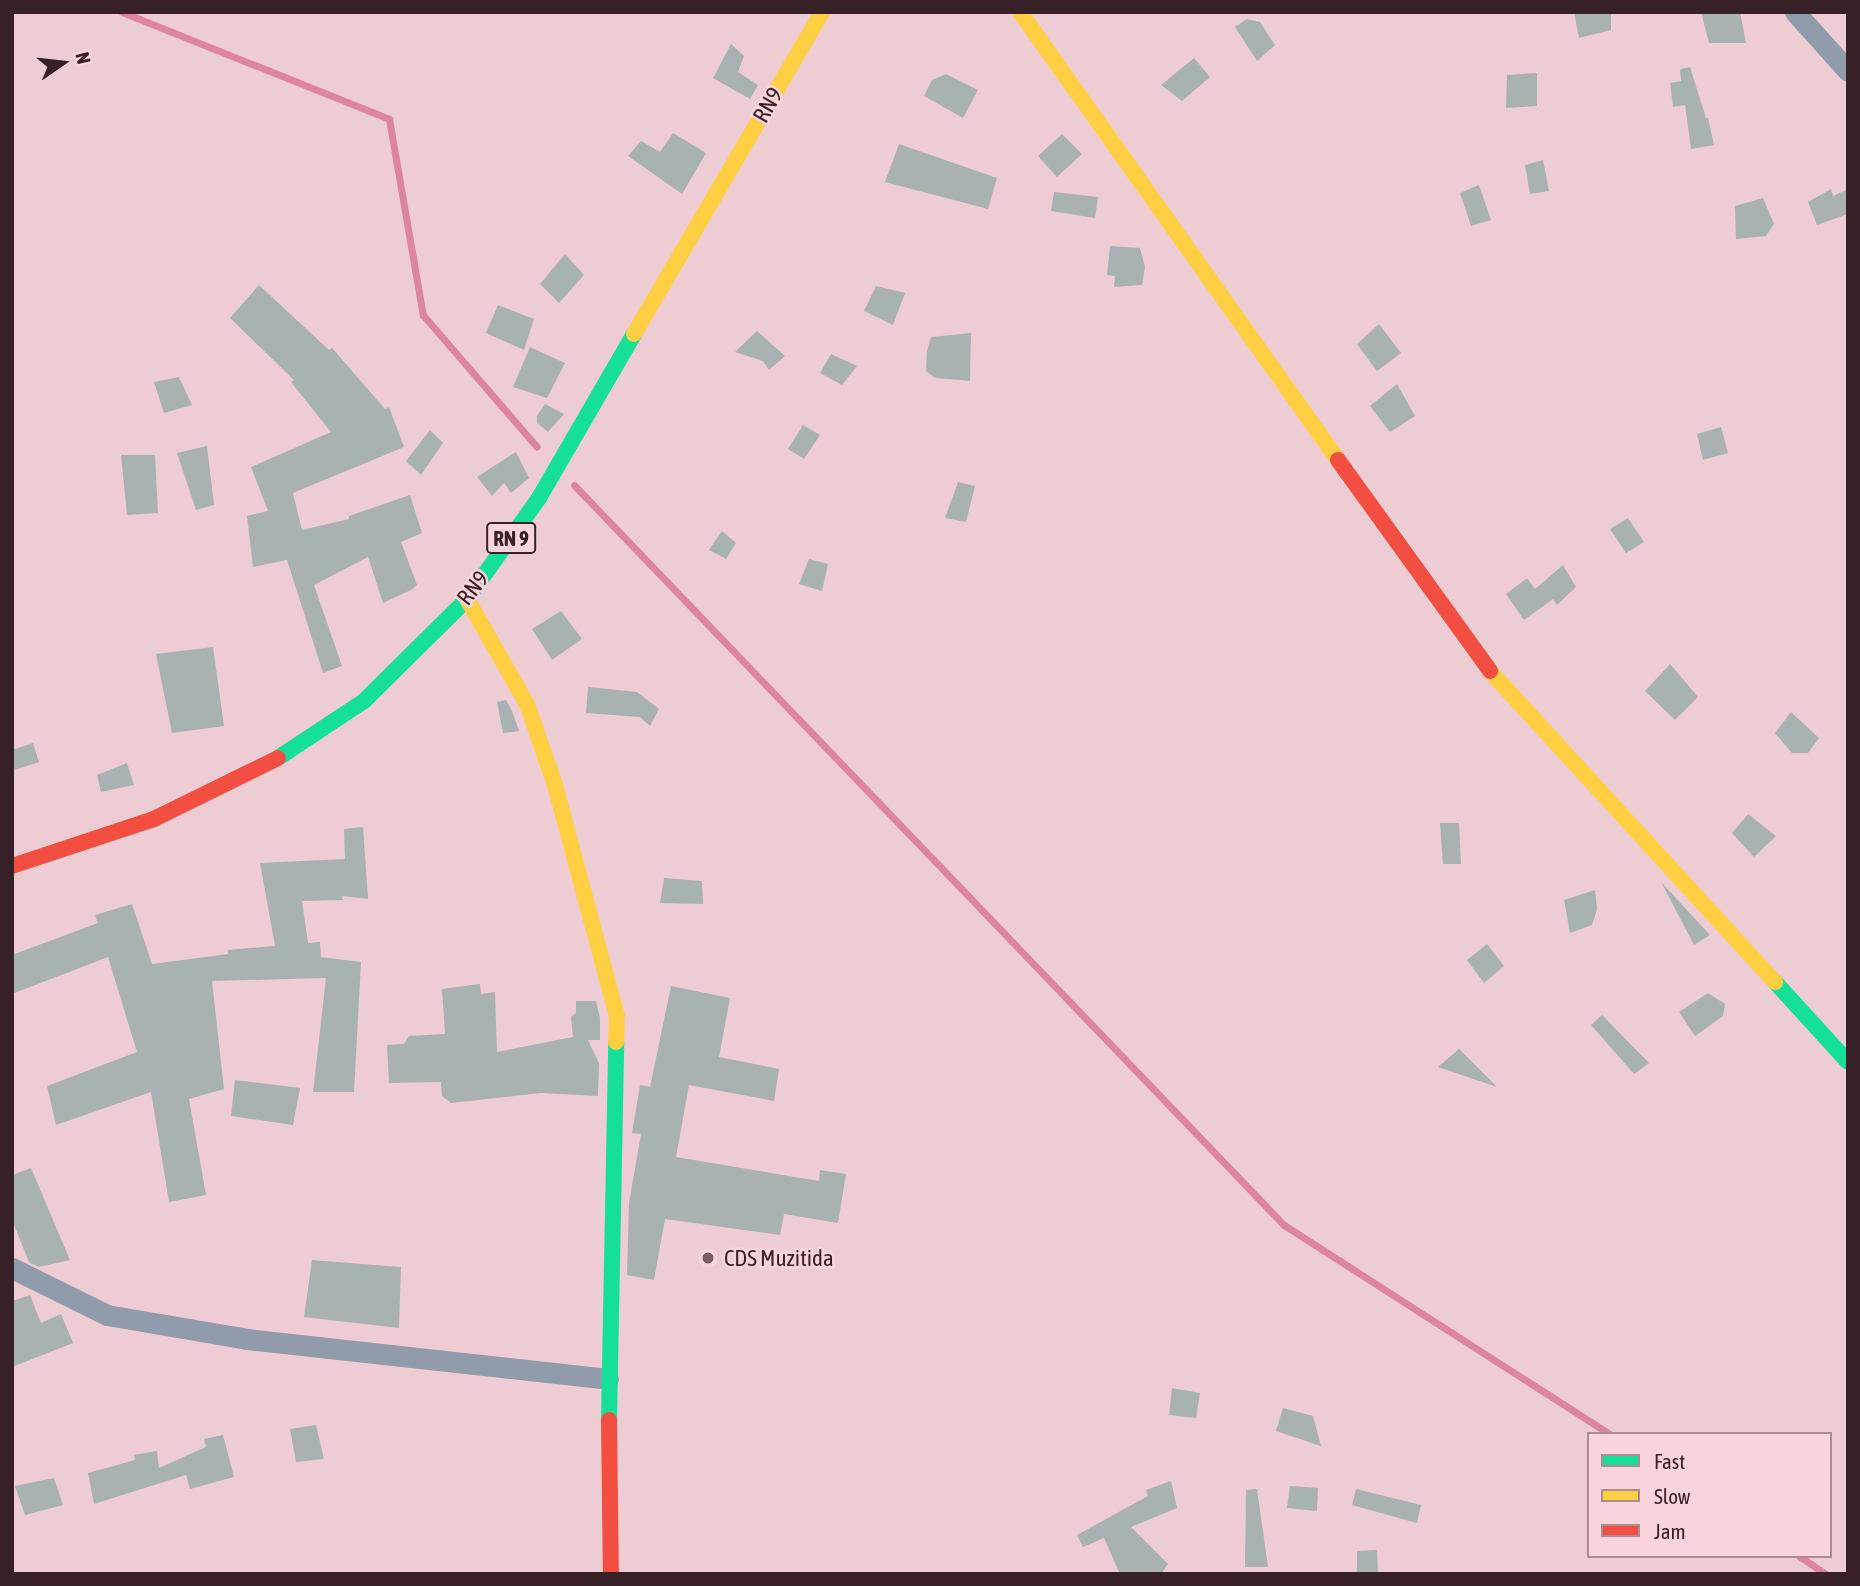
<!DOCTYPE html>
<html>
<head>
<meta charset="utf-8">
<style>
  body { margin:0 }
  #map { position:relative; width:1860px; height:1586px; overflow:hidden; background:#eeccd4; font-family:"Asap Condensed",sans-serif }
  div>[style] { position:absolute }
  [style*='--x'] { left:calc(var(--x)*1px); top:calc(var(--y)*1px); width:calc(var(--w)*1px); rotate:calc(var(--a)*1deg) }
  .stream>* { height:7px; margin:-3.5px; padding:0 3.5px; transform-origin:3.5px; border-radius:3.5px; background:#dd859d }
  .building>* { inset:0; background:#a8b2b2 }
  .street>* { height:21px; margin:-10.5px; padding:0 10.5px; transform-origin:10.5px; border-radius:10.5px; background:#909cac }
  .fast>* { height:16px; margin:-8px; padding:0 8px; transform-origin:8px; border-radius:8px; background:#16e098 }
  .slow>* { height:16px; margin:-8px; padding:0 8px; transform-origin:8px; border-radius:8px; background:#ffcf43 }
  .jam>* { height:16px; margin:-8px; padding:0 8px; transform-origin:8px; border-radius:8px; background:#f24e42 }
  .dots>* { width:19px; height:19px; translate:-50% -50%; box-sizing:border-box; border:4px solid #f9d4db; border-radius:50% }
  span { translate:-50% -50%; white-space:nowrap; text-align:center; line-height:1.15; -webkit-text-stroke:5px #f9d4db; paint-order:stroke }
  .shield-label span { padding:2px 5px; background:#f9d4db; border:2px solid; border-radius:5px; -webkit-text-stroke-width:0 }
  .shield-label { font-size:21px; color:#382126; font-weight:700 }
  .street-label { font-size:23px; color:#382126 }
  .poi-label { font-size:23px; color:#382126 }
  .left { translate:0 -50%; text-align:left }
  .frame { position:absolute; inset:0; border:14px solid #382126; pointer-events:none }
  .legend { position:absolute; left:1587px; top:1432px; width:245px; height:126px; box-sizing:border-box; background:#f9d4db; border:2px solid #ac8c93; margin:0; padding:9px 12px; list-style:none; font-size:21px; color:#382126 }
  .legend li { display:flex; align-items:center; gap:14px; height:35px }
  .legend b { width:35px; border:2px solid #ac8c93 }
  .north { position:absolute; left:28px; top:28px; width:70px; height:70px; -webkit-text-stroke:5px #f9d4db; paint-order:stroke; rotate:76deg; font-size:19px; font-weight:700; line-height:28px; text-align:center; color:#382126 }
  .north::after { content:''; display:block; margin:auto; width:24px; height:32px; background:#382126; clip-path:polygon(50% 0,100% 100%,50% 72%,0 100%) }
</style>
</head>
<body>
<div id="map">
  <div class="stream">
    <i style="--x:122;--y:12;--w:288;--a:21.8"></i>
    <i style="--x:389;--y:119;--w:199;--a:80.2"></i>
    <i style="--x:423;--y:315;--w:174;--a:49.2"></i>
    <i style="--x:574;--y:485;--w:1026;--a:46.19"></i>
    <i style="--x:1284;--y:1225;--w:386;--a:32.7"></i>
    <i style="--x:1799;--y:1556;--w:32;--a:34"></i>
  </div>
  <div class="building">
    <i style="clip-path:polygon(1574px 12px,1611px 12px,1611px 30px,1579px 38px)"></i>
    <i style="clip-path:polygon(1701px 12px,1740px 12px,1746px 43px,1709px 43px)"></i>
    <i style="clip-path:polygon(1247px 19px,1260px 22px,1275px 45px,1257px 61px,1235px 27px)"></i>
    <i style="clip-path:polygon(731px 44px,744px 56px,738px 72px,758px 85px,750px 99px,713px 78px)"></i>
    <i style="clip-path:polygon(1194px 58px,1210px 77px,1182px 101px,1161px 85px)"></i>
    <i style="clip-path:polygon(1690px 67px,1706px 118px,1708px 118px,1714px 145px,1691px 149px,1685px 105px,1673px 107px,1670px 83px,1681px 81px,1680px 69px)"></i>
    <i style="clip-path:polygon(1537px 73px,1537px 106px,1506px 108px,1507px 75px)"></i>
    <i style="clip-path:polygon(946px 74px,978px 90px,963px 118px,924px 96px,932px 80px)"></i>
    <i style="clip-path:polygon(673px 133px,706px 153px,682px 194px,628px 156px,641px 141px,660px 152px)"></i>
    <i style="clip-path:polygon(1062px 134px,1082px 154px,1057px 177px,1038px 156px)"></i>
    <i style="clip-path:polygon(899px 144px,997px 178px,988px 209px,885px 182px)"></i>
    <i style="clip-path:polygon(1543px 160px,1549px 191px,1530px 194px,1525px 165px)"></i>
    <i style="clip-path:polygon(1479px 185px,1491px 220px,1471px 226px,1460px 193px)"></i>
    <i style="clip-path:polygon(1831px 189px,1833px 196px,1848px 189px,1848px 214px,1817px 225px,1808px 202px)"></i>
    <i style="clip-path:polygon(1054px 192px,1098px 197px,1095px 218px,1051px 211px)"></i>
    <i style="clip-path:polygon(1763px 198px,1774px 224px,1766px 236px,1736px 239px,1735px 206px)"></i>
    <i style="clip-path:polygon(1110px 246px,1140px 248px,1145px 267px,1142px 285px,1114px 287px,1115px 276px,1107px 275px)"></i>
    <i style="clip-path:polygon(565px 254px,584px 275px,559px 303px,540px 284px)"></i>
    <i style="clip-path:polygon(259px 285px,329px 350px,332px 348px,385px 409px,389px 407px,404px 447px,293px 493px,302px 530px,349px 519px,349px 516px,410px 495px,422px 533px,401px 542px,417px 585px,411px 590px,383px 603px,368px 557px,314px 585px,342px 666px,323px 673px,287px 560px,253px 567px,247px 516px,268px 511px,251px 467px,331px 432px,291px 382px,294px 380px,230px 318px)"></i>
    <i style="clip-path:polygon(876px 286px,905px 293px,893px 325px,864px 311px)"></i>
    <i style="clip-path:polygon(498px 305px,534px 319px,524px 350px,486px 333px)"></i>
    <i style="clip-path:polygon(1379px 324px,1401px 353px,1377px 371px,1357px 344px)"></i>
    <i style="clip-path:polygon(757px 331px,785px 356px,769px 370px,763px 361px,735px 352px)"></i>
    <i style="clip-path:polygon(971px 333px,970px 381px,935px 378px,926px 371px,927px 351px,931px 337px)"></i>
    <i style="clip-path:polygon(530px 347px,565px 363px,547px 398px,513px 387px)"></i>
    <i style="clip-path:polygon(831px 354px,857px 366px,842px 385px,820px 373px)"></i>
    <i style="clip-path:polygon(179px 377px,192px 405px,164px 413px,154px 382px)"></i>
    <i style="clip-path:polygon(1397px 384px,1415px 416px,1390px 432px,1370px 406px)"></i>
    <i style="clip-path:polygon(545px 404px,564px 414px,548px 432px,537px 423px,537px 416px)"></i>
    <i style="clip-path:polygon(803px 425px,820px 435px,804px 459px,788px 449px)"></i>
    <i style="clip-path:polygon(1721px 427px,1728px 453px,1703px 460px,1697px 434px)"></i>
    <i style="clip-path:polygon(430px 430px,443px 443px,421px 475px,406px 461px)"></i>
    <i style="clip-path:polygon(207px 446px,214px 505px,196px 510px,177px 453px)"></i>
    <i style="clip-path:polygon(516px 452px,529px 478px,511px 493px,504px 483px,492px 496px,477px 477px)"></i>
    <i style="clip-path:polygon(121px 455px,155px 455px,158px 513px,127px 515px)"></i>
    <i style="clip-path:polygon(958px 482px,975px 486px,966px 522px,945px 518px)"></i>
    <i style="clip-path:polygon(1628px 518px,1644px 542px,1626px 553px,1610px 529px)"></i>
    <i style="clip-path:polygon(722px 531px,736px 543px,726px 559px,709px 550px)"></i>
    <i style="clip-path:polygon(809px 559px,828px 564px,822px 591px,799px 584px)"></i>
    <i style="clip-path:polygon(1563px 565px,1576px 587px,1557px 605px,1553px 599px,1524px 620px,1506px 594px,1527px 578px,1535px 589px)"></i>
    <i style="clip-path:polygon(561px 611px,582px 639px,552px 660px,532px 629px)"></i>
    <i style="clip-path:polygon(213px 647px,224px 726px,172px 733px,156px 654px)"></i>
    <i style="clip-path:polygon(1670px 664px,1698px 697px,1675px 720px,1645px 691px)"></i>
    <i style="clip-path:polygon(588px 687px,637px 692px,659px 709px,650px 726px,640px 717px,586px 713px)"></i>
    <i style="clip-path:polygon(506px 700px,512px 711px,519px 731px,503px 733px,497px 702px)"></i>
    <i style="clip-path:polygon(1791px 712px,1819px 738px,1808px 753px,1792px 753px,1775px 733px)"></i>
    <i style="clip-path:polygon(33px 743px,39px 762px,12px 771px,12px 750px)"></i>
    <i style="clip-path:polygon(127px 763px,134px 785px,101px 792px,97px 775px)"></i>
    <i style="clip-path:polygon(1748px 814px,1776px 836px,1754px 857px,1732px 833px)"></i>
    <i style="clip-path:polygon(1440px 823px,1459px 823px,1461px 864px,1443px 864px)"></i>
    <i style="clip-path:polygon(363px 827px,368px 899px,342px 896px,343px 900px,302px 901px,308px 943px,320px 942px,321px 957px,361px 962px,354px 1092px,313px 1092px,326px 978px,212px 981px,224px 1089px,189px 1099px,206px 1195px,169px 1202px,151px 1092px,56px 1125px,47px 1086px,137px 1052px,108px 957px,12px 994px,12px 955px,98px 923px,95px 915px,132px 904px,152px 964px,228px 954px,228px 950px,275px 946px,260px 863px,345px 859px,344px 829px)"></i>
    <i style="clip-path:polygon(664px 878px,702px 881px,703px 904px,660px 903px)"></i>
    <i style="clip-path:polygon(1661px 882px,1710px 935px,1694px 945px)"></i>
    <i style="clip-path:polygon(1595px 890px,1597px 909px,1592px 925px,1570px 933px,1564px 900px)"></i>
    <i style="clip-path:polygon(1487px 944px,1504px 966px,1484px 983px,1467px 960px)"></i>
    <i style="clip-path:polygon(480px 984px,481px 994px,495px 992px,497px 1052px,573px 1037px,571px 1017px,576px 1013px,576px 1001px,596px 1001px,600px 1018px,600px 1040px,588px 1040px,599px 1063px,598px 1096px,541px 1093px,451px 1103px,442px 1096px,441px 1082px,389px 1083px,387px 1045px,404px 1044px,409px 1036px,445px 1034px,442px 989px)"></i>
    <i style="clip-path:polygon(671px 986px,730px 998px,719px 1057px,779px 1069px,774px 1101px,689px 1085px,676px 1157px,819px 1181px,820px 1170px,846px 1174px,838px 1223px,784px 1214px,780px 1235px,665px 1219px,654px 1280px,627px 1275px,629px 1203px,641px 1134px,632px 1133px,640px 1085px,650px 1087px)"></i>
    <i style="clip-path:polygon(1708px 993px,1725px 1004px,1723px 1016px,1695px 1036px,1679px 1012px)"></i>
    <i style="clip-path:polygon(1602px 1015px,1649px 1063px,1634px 1074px,1591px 1025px)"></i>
    <i style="clip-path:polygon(1459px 1049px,1497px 1087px,1438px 1067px)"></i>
    <i style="clip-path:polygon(235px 1080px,300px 1088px,293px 1125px,231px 1116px)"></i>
    <i style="clip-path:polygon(31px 1168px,70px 1260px,39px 1267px,29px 1262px,12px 1220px,12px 1175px)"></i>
    <i style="clip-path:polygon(312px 1260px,401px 1267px,399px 1328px,304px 1317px)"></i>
    <i style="clip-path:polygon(30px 1295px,41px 1323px,61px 1314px,73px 1343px,12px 1367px,12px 1301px)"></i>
    <i style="clip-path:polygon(1172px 1388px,1200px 1393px,1196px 1418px,1169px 1415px)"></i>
    <i style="clip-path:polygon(1283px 1408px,1313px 1416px,1321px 1446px,1276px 1431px)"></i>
    <i style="clip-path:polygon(316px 1425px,324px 1459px,296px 1462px,290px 1429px)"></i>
    <i style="clip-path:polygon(223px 1435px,234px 1477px,190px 1489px,186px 1475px,94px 1504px,88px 1473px,135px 1460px,134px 1455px,157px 1451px,159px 1468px,206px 1447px,204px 1439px)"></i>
    <i style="clip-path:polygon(54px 1478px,63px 1505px,25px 1515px,15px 1486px)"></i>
    <i style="clip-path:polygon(1171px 1481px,1177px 1508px,1131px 1527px,1168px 1564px,1161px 1574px,1120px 1574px,1104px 1538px,1083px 1547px,1077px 1535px,1148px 1496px,1146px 1490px)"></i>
    <i style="clip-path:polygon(1290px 1486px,1318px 1488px,1317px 1511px,1287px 1508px)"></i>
    <i style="clip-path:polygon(1257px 1489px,1268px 1567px,1245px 1567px,1246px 1490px)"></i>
    <i style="clip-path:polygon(1356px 1489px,1421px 1505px,1417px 1523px,1352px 1505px)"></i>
    <i style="clip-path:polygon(1377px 1550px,1378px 1574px,1357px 1574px,1357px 1551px)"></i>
  </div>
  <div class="street">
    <i style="--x:1795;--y:12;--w:79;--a:48.1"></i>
    <i style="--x:12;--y:1268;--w:106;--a:26.3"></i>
    <i style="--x:107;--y:1315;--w:142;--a:9.7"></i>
    <i style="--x:247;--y:1339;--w:363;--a:6.3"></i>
  </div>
  <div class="fast">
    <i style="--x:278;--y:758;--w:103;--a:-33.5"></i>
    <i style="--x:364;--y:701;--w:145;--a:-44.7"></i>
    <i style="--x:467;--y:599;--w:124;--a:-54.5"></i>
    <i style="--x:539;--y:498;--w:190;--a:-59.9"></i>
    <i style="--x:1775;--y:982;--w:108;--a:47.6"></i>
    <i style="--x:609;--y:1420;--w:378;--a:-88.9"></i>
  </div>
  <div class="slow">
    <i style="--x:1020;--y:12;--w:549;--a:54.63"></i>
    <i style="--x:634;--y:334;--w:373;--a:-59.7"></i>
    <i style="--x:467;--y:599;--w:121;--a:60.3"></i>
    <i style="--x:527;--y:704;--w:86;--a:70.9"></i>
    <i style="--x:555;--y:785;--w:239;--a:75"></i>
    <i style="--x:617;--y:1016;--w:26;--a:92"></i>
    <i style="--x:1490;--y:671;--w:422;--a:47.5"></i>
  </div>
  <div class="jam">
    <i style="--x:1338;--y:460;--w:260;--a:54.2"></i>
    <i style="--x:12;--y:866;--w:150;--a:-18.3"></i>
    <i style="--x:154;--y:819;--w:138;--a:-26.2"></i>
    <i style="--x:609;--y:1420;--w:154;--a:89.3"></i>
  </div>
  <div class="dots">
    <i style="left:708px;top:1258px;background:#785d63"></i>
  </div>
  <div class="shield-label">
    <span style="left:511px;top:538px">RN 9</span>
  </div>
  <div class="street-label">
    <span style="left:768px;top:105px;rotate:-60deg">RN9</span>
    <span style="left:473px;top:588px;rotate:-52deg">RN9</span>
  </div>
  <div class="poi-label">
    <span class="left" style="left:724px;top:1258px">CDS Muzitida</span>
  </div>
  <div class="frame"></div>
  <ul class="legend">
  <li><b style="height:9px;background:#16e098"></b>Fast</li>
  <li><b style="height:9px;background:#ffcf43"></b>Slow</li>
  <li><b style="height:9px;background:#f24e42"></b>Jam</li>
  </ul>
  <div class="north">N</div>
</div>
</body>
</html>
